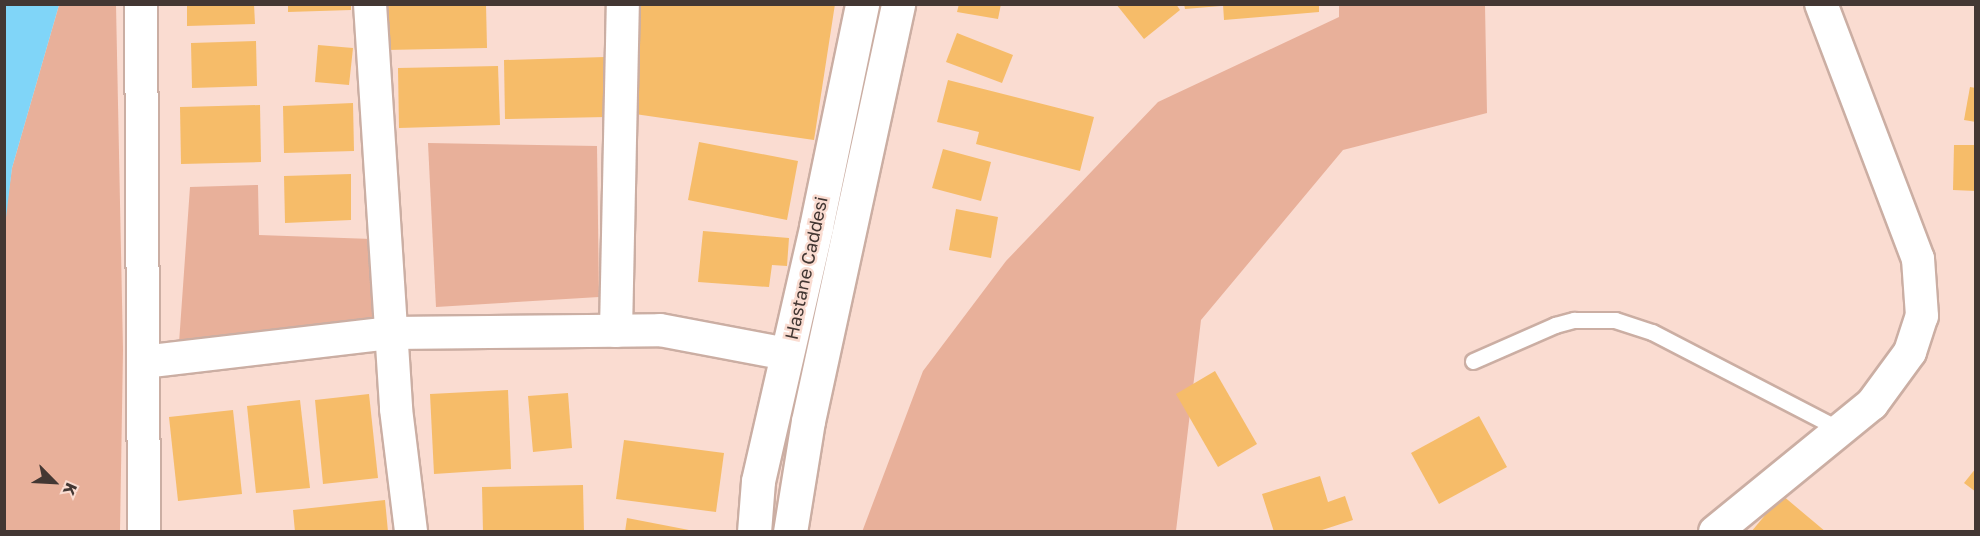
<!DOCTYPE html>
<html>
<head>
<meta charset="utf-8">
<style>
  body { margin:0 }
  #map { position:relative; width:1980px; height:536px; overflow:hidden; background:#fadcd1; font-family:"Golos Text",sans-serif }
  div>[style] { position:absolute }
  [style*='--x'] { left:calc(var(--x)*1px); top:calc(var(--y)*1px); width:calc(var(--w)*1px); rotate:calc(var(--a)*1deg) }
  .green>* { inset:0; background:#e8b09a }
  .water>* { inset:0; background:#80d5f8 }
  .building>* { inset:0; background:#f6bc69 }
  .roads { filter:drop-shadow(2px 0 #cbaea3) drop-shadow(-2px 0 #cbaea3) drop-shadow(0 2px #cbaea3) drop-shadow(0 -2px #cbaea3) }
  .service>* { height:15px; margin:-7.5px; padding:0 7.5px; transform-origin:7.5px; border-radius:7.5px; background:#fff }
  .minor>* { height:32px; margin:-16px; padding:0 16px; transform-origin:16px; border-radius:16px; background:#fff }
  .secondary>* { height:33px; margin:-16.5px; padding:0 16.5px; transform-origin:16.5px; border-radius:16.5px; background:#fff }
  span { translate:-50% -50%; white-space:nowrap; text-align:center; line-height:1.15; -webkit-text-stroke:5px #fadcd1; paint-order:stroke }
  .street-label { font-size:18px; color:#433733 }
  .frame { position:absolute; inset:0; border:6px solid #433733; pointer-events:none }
  .north { position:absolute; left:24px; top:452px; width:60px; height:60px; -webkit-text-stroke:4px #fadcd1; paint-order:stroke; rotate:114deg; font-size:16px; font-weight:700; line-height:24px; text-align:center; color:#433733 }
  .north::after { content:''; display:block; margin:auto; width:21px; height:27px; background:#433733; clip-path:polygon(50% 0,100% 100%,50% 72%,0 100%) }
</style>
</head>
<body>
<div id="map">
  <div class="green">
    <i style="clip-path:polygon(59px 5px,116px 5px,123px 350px,120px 531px,5px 532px,4px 226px,12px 168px)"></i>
    <i style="clip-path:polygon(1339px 5px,1485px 5px,1487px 113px,1343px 150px,1201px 320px,1176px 531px,862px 532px,923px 371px,1006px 261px,1158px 102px,1339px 17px)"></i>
    <i style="clip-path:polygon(428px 143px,597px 146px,599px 297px,436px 307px)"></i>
    <i style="clip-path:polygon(258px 185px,259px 235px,372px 239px,379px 324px,179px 343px,190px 187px)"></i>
  </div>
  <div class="water">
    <i style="clip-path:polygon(5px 4px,59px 5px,12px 168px,5px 226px)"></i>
  </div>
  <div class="building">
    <i style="clip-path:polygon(187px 4px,254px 4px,255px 24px,187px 26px)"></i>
    <i style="clip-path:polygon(288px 4px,351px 4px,351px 10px,288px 12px)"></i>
    <i style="clip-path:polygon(385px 4px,486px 4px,487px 48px,386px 50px)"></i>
    <i style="clip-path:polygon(640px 4px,835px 4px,814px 140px,628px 113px,638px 45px,634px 45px)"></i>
    <i style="clip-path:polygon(959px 4px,1001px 4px,998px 19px,957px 12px)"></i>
    <i style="clip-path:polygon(1116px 4px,1176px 4px,1180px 10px,1144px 39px)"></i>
    <i style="clip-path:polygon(1184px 4px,1221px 4px,1221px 6px,1185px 9px)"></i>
    <i style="clip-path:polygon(1223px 4px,1319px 4px,1319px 12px,1224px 20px)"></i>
    <i style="clip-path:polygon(957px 33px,1013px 55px,1002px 83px,946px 62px)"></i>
    <i style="clip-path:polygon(256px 41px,257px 86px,192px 88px,191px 43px)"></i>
    <i style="clip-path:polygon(318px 45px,353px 48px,349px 85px,315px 82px)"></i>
    <i style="clip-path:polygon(605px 57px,606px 117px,505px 119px,504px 60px)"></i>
    <i style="clip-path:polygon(498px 66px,500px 125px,399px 128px,398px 68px)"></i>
    <i style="clip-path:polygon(948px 80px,1094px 117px,1080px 171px,976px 144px,979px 132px,937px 122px)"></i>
    <i style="clip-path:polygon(1970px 87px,1976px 88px,1976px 122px,1964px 120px)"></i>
    <i style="clip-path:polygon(353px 103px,354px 151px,284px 153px,283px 106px)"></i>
    <i style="clip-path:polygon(260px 105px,261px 162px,181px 164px,180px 107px)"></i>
    <i style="clip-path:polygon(699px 142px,798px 161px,787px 220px,688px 200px)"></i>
    <i style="clip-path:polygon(1954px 145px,1976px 145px,1976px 191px,1953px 190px)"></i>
    <i style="clip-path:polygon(943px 149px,991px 162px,981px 201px,932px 188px)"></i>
    <i style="clip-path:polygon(351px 174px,351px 220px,285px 223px,284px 176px)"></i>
    <i style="clip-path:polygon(956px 209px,998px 217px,991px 258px,949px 250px)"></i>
    <i style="clip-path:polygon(703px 231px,789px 238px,787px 266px,772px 265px,769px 287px,698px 282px)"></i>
    <i style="clip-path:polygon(1215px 371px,1257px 444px,1218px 467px,1176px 394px)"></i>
    <i style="clip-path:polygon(508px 390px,511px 469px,434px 474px,430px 394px)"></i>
    <i style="clip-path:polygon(568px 393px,572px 448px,533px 452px,528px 396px)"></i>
    <i style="clip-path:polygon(369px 394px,378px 478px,323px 484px,315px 400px)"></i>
    <i style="clip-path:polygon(300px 400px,310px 488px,256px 493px,247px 406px)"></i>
    <i style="clip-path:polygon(233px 410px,242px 494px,178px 501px,169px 417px)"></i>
    <i style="clip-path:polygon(1479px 416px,1507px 467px,1439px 504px,1411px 453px)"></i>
    <i style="clip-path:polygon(624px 440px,724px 453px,716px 512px,616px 499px)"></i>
    <i style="clip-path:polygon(1976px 468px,1976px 492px,1964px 483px)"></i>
    <i style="clip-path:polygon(1320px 476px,1328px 502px,1345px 496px,1353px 520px,1316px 532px,1274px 532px,1262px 494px)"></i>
    <i style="clip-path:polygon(583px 485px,584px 532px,483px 532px,482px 487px)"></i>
    <i style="clip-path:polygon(1782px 495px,1826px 532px,1751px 532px)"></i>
    <i style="clip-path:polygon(385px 500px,388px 532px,295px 532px,293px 510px)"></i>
    <i style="clip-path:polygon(627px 518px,689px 530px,689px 532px,625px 532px)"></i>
  </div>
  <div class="roads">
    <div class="service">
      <i style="--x:1473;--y:361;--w:90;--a:-23.7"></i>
      <i style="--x:1555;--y:325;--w:20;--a:-15"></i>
      <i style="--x:1574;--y:320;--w:41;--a:0"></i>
      <i style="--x:1615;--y:320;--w:39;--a:18"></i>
      <i style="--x:1652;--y:332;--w:211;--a:27.4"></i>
    </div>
    <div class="minor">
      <i style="--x:141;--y:4;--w:528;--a:89.67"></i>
      <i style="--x:370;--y:4;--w:406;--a:86.3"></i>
      <i style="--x:396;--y:409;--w:124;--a:83"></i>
      <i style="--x:616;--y:331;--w:327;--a:-88.8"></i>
      <i style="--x:143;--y:362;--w:250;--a:-6.7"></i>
      <i style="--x:391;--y:333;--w:269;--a:-0.6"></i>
      <i style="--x:660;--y:330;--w:129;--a:10.7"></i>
      <i style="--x:1715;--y:532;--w:203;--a:-39.2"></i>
      <i style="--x:1872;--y:404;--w:64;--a:-53.8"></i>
      <i style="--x:1910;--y:352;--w:38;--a:-72"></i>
      <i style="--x:1922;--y:316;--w:57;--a:-94"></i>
      <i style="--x:1918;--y:259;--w:273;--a:-110.8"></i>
    </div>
    <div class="secondary">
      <i style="--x:754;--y:532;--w:51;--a:-85.5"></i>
      <i style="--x:758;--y:481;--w:261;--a:-77.1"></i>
      <i style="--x:816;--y:227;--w:228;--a:-78.3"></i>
      <i style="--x:790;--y:532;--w:112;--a:-80.8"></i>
      <i style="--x:808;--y:421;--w:427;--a:-77.8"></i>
    </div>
  </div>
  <div class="street-label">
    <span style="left:806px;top:268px;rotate:-78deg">Hastane Caddesi</span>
  </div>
  <div class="frame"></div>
  <div class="north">K</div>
</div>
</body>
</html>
